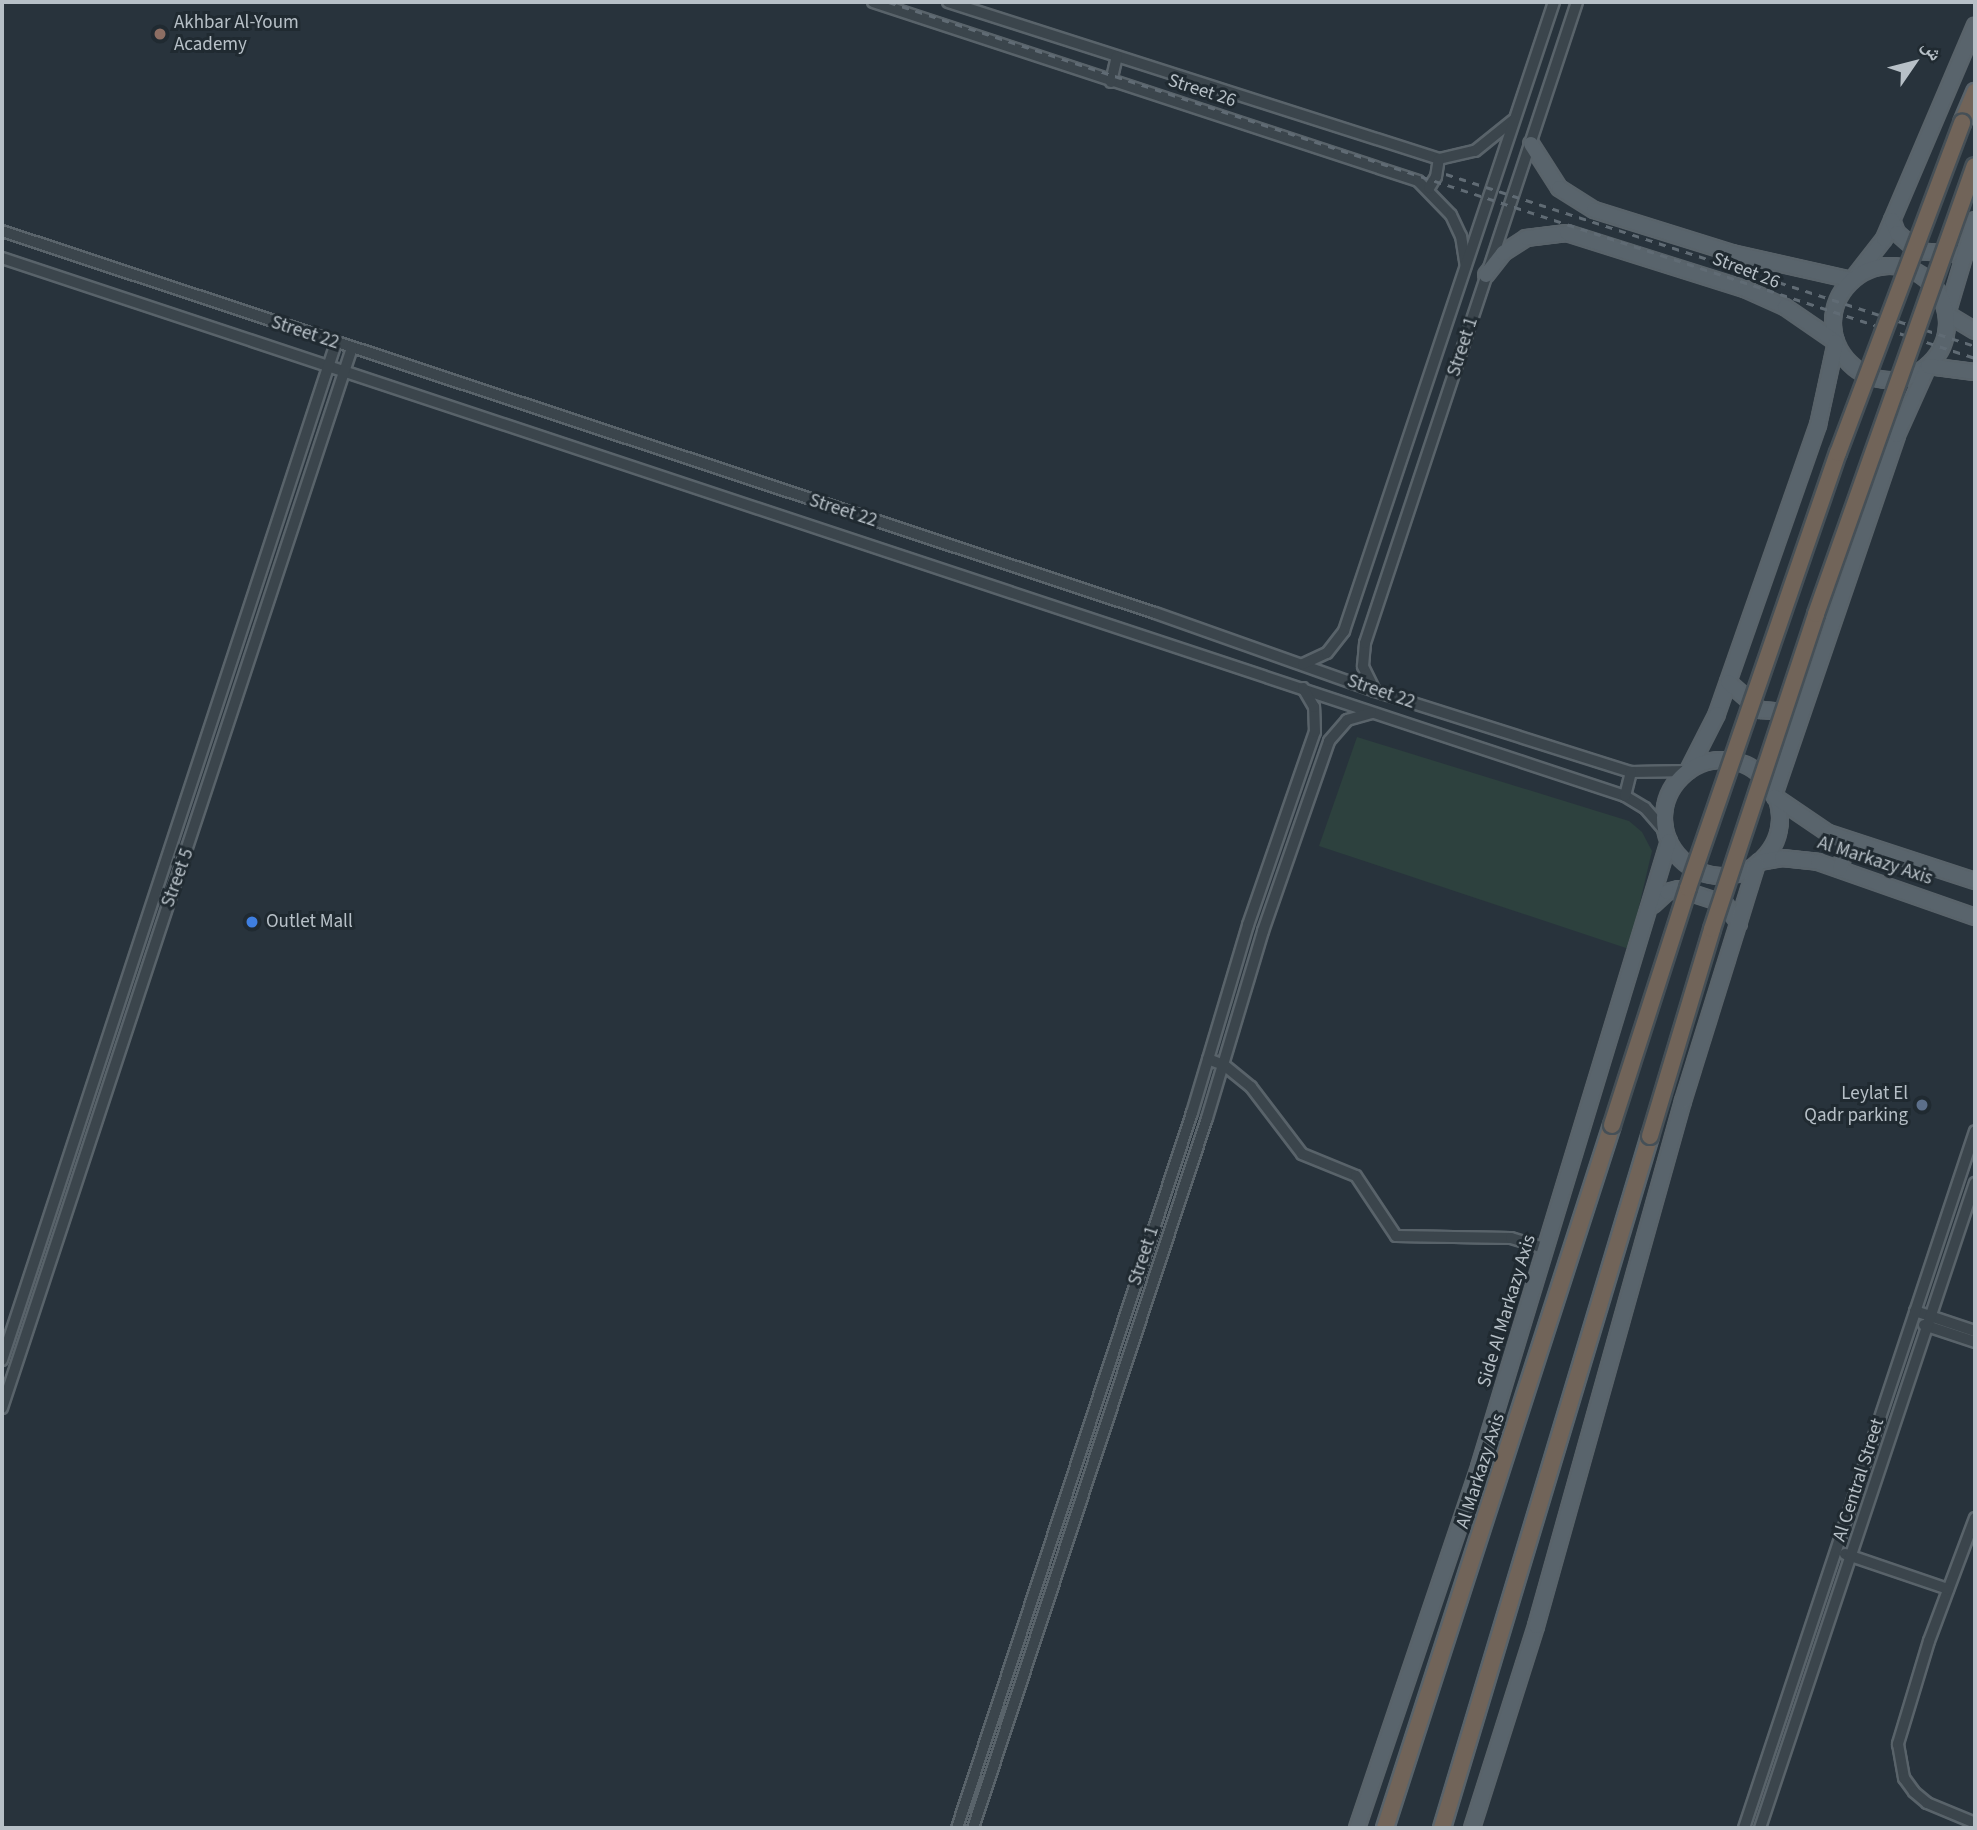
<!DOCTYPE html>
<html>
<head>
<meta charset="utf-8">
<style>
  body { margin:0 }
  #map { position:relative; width:1977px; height:1830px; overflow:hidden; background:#28333c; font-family:"Source Sans 3","Noto Naskh Arabic",sans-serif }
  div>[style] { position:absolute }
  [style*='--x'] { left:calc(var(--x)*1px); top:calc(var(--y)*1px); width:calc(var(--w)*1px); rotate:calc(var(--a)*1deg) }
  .green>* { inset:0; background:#2d413e }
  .roads { filter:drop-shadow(2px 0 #59636a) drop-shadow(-2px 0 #59636a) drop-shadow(0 2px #59636a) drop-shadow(0 -2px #59636a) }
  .minor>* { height:10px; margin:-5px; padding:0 5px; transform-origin:5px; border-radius:5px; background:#3b454c }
  .major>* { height:14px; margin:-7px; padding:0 7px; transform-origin:7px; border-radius:7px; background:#59646c }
  .major>.ring { margin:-7px; padding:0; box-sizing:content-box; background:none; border:14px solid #59646c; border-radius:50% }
  .highway>* { height:16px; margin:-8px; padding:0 8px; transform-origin:8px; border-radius:8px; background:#716459 }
  .rail>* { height:2.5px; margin-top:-1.25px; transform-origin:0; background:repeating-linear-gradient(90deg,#606b74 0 7px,transparent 0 14px) }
  .bridges { filter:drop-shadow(2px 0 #465057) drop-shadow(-2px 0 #465057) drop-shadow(0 2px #465057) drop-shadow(0 -2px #465057) }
  .highway-bridge>* { height:16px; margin:-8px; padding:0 8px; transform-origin:8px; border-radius:8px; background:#716459 }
  .dots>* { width:19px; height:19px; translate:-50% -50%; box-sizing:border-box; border:4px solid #202a31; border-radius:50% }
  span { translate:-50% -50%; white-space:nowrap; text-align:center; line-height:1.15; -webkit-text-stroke:6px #202a31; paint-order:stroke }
  .poi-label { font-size:19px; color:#b7c0c7 }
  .left { translate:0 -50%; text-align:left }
  .right { translate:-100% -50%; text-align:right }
  .street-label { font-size:19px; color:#b7c0c7 }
  .frame { position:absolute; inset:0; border:4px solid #b7c0c7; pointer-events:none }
  .north { position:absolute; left:1879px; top:28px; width:70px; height:70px; -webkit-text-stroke:5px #202a31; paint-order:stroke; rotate:55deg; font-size:19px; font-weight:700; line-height:28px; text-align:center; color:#b7c0c7 }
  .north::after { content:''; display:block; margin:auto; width:24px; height:32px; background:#b7c0c7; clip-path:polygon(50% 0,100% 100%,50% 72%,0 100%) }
</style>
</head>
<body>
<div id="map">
  <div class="green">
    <i style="clip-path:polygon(1357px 737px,1629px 821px,1642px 832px,1652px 851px,1629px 949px,1319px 846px)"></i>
  </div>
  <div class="roads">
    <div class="minor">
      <i style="--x:873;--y:2;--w:574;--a:18.18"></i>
      <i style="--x:1418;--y:181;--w:47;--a:45.9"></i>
      <i style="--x:1451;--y:215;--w:23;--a:65"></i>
      <i style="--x:1461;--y:236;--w:30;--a:81"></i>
      <i style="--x:948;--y:2;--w:515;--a:17.73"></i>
      <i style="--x:1439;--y:159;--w:37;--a:-13"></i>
      <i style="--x:1475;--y:151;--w:48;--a:-39"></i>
      <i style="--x:1111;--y:82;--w:26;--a:-77"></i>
      <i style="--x:1429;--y:188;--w:13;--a:-58"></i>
      <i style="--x:1436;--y:177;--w:18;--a:-81"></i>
      <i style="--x:2;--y:231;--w:1215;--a:18.33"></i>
      <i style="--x:1155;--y:613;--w:233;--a:19.5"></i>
      <i style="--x:1375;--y:691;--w:269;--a:17.6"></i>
      <i style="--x:1631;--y:772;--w:57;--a:-1"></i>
      <i style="--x:2;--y:258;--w:1710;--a:18.34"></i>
      <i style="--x:1625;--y:796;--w:23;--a:31"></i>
      <i style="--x:1645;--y:808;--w:32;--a:49"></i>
      <i style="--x:1303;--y:664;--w:26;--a:-25"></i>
      <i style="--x:1327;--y:653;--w:28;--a:-52"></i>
      <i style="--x:1344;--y:631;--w:663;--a:-71.54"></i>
      <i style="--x:1375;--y:691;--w:28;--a:-116"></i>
      <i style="--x:1363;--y:666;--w:23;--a:-85"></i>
      <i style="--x:1365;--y:643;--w:675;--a:-71.7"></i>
      <i style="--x:1625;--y:796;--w:25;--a:-76"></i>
      <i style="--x:1208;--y:1059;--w:17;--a:21"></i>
      <i style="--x:1224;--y:1065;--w:35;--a:39"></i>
      <i style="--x:1251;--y:1087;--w:84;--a:52.7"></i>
      <i style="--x:1302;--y:1154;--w:58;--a:22.2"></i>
      <i style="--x:1356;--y:1176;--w:72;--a:56.3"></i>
      <i style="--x:1396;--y:1236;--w:115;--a:1"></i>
      <i style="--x:1511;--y:1238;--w:37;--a:17"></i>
      <i style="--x:1915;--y:1311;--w:63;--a:18.4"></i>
      <i style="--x:1924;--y:1325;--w:54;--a:18.4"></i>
      <i style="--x:2;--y:1360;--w:1070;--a:-71.82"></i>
      <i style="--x:2;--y:1408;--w:1116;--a:-71.73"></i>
      <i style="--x:1975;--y:1518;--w:131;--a:110.5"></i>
      <i style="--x:1929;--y:1641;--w:108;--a:106.8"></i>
      <i style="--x:1898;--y:1744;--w:35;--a:80"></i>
      <i style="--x:1904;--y:1778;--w:17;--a:54"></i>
      <i style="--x:1914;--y:1792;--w:17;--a:40"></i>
      <i style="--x:1927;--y:1803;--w:52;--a:22.6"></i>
      <i style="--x:1845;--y:1554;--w:109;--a:18.8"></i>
      <i style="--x:957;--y:1828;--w:753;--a:-71.81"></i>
      <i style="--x:1192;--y:1113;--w:196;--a:-73.4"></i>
      <i style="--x:1248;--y:925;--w:204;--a:-70.9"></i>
      <i style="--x:1315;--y:732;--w:25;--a:-92"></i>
      <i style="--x:1314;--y:707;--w:22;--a:-120"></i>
      <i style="--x:973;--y:1828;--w:748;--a:-71.76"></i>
      <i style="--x:1207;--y:1118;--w:195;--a:-73.3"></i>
      <i style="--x:1263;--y:931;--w:201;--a:-70.8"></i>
      <i style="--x:1329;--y:741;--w:28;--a:-49"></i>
      <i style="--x:1347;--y:720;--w:25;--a:-16"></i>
      <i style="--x:1744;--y:1828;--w:734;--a:-71.66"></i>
      <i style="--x:1760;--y:1828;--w:680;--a:-71.57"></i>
    </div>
    <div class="major">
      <i style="--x:1531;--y:144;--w:52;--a:57.5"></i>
      <i style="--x:1559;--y:188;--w:41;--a:32.2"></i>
      <i style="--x:1594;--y:210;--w:145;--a:17.3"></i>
      <i style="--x:1732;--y:253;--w:123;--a:12.7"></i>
      <i style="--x:1852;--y:280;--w:52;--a:-52"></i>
      <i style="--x:1884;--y:239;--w:232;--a:-66.9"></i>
      <i style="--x:1892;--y:220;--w:14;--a:69"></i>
      <i style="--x:1897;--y:233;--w:28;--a:41"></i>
      <i style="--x:1918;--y:251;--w:33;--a:5"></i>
      <i style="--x:1975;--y:220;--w:98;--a:106.6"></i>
      <i style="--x:1947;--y:314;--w:33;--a:31"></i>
      <i class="ring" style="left:1833px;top:266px;width:100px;height:100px"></i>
      <i style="--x:1486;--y:275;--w:28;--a:-52"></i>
      <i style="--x:1503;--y:253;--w:27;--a:-33"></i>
      <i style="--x:1526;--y:238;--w:41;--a:-7"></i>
      <i style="--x:1567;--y:233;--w:187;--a:17.5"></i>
      <i style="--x:1745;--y:289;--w:44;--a:24.2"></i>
      <i style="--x:1785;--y:307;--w:62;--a:34.5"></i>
      <i style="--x:1836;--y:342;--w:85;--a:102.2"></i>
      <i style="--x:1818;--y:425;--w:306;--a:109.3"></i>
      <i style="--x:1717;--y:714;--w:64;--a:117"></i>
      <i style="--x:1728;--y:682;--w:43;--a:41.2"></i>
      <i style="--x:1760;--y:710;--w:32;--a:4"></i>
      <i class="ring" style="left:1664px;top:760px;width:102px;height:102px"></i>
      <i style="--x:1774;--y:795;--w:380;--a:-71.1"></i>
      <i style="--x:1897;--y:435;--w:76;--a:-65.8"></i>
      <i style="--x:1928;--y:366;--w:47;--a:7.3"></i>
      <i style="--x:1775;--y:797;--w:64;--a:34.2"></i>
      <i style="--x:1828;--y:833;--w:155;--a:18.1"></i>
      <i style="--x:1759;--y:862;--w:23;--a:-10"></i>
      <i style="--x:1782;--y:858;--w:36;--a:6"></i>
      <i style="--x:1818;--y:862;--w:166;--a:19.3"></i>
      <i style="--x:1840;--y:869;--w:30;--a:-75"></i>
      <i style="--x:1653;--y:905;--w:19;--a:-43"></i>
      <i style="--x:1667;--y:892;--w:12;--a:-14"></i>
      <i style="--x:1679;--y:889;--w:48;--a:18.1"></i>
      <i style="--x:1725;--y:904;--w:24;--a:54"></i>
      <i style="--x:1357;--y:1828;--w:381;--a:-71.3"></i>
      <i style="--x:1479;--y:1467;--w:654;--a:-73.12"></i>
      <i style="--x:1472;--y:1828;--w:212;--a:-72.4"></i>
      <i style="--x:1536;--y:1626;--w:545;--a:-74.36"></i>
      <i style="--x:1683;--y:1101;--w:248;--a:-72.7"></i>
    </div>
    <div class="highway">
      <i style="--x:1962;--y:123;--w:34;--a:-67"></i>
      <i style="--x:1385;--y:1828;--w:739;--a:-72.1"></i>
      <i style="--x:1442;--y:1828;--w:723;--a:-73.27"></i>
    </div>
  </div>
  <div class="rail">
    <i style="--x:889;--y:2;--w:1143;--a:18.15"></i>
    <i style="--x:1446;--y:174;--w:556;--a:18.01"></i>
  </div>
  <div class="bridges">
    <div class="highway-bridge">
      <i style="--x:1612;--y:1125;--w:249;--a:-72.2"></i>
      <i style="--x:1688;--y:888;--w:460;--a:-71"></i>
      <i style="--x:1838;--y:453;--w:353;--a:-69.4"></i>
      <i style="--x:1650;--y:1136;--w:216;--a:-73.3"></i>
      <i style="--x:1712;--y:929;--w:332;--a:-71.7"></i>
      <i style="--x:1816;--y:614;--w:475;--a:-70.5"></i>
    </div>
  </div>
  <div class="dots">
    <i style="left:160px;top:34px;background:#8d6e63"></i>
    <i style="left:252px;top:922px;background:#3f7fe0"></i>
    <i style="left:1922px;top:1105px;background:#5c6f8a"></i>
  </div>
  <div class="poi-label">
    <span class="left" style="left:174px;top:34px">Akhbar Al-Youm<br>Academy</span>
    <span class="left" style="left:266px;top:922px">Outlet Mall</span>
    <span class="right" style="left:1908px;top:1105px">Leylat El<br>Qadr parking</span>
  </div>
  <div class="street-label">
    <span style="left:1202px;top:91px;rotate:18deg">Street 26</span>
    <span style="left:1746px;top:271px;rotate:21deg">Street 26</span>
    <span style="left:305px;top:333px;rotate:18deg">Street 22</span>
    <span style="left:1463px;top:347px;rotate:-72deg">Street 1</span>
    <span style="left:843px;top:511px;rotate:18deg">Street 22</span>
    <span style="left:1381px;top:692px;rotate:19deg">Street 22</span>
    <span style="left:1875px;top:861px;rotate:18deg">Al Markazy Axis</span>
    <span style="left:178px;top:878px;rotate:-70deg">Street 5</span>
    <span style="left:1144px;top:1256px;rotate:-72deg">Street 1</span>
    <span style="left:1507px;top:1311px;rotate:-73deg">Side Al Markazy Axis</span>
    <span style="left:1481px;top:1471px;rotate:-72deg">Al Markazy Axis</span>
    <span style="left:1859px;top:1480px;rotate:-72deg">Al Central Street</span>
  </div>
  <div class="frame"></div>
  <div class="north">ش</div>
</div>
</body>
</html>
